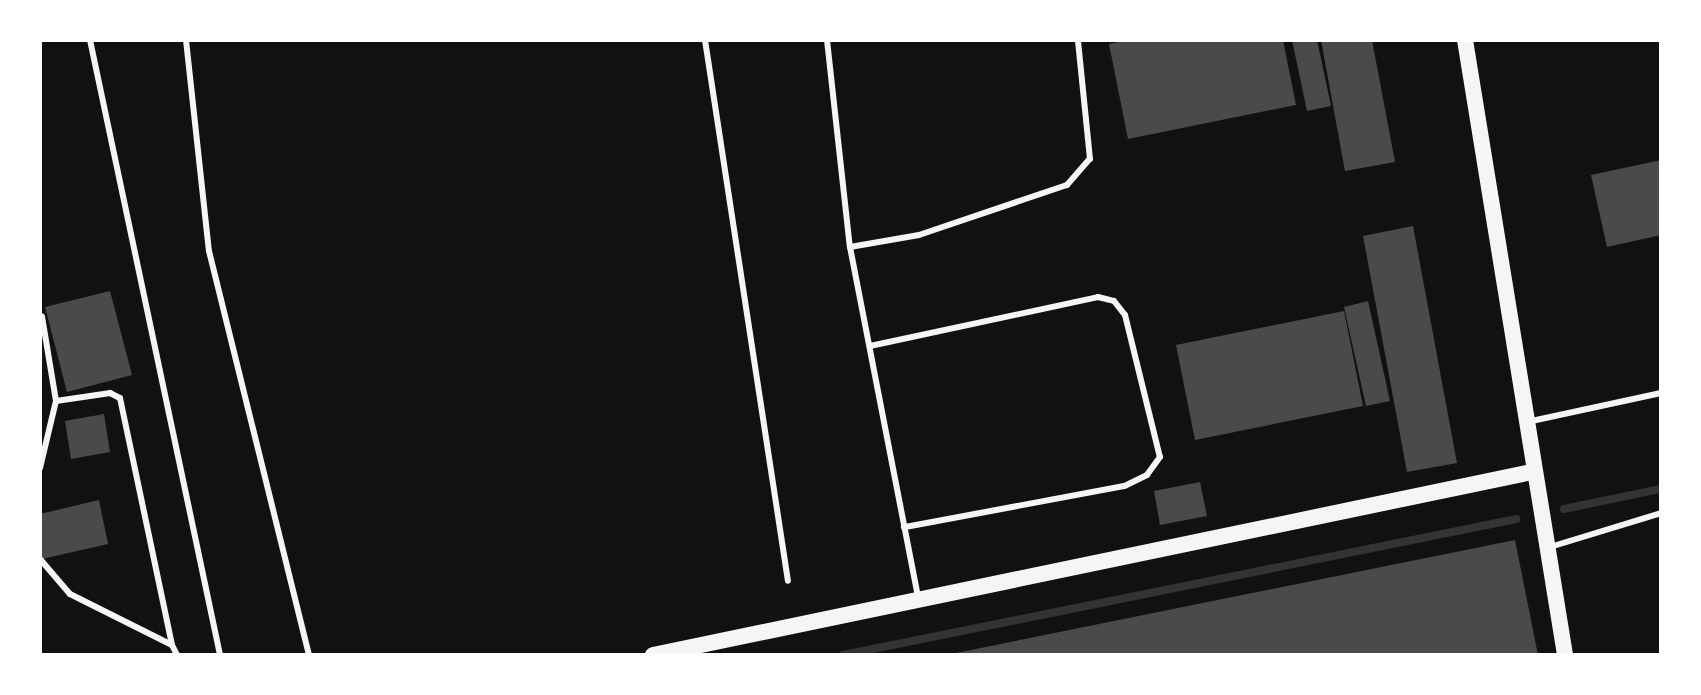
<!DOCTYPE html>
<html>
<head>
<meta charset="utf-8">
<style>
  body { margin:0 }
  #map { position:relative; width:1701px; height:695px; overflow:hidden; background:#111; font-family:"Sofia Sans Condensed",sans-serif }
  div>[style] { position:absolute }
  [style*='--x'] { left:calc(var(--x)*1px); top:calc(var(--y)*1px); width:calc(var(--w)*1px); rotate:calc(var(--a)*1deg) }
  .stream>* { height:8px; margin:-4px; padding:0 4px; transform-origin:4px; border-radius:4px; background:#333 }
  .building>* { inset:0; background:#4a4a4a }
  .service>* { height:6px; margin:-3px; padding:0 3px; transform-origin:3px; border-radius:3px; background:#f5f5f5 }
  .secondary>* { height:16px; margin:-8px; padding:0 8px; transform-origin:8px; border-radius:8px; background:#f5f5f5 }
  span { translate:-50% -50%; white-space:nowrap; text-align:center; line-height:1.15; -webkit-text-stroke:6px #fff; paint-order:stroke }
  .frame { position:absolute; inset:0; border:42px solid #fff; pointer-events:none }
</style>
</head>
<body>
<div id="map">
  <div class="stream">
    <i style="--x:1564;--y:509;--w:99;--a:-11.7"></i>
    <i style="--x:843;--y:655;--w:687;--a:-11.42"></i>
  </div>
  <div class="building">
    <i style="clip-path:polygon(1128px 40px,1283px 40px,1296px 105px,1128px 139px,1109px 44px)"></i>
    <i style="clip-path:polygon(1292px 40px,1317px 40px,1331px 106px,1307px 111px)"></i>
    <i style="clip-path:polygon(1321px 40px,1372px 40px,1395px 162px,1345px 171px)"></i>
    <i style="clip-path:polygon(1661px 160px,1661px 235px,1607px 247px,1591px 175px)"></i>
    <i style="clip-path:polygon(1413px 226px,1457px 463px,1407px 472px,1363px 236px)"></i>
    <i style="clip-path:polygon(110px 291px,132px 375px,67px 392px,45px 307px)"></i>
    <i style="clip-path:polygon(1368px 301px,1390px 401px,1366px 406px,1344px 307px)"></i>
    <i style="clip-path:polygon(1344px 311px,1363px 406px,1195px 440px,1176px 345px)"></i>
    <i style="clip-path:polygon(104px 414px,110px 452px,71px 459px,65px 421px)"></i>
    <i style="clip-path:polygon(1200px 482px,1207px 516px,1160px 525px,1154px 491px)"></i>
    <i style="clip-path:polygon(99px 500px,108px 544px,42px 559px,40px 514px)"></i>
    <i style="clip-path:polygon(1515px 540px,1538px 655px,952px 655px,951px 654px)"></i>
  </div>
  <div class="service">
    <i style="--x:90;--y:40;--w:629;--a:78.06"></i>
    <i style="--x:186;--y:40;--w:212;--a:83.8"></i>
    <i style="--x:209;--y:251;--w:416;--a:76.1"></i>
    <i style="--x:705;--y:40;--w:547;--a:81.28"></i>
    <i style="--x:827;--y:40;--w:208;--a:83.7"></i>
    <i style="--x:850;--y:247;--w:358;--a:79"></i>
    <i style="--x:850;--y:247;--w:70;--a:-9.9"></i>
    <i style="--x:919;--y:235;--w:156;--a:-18.7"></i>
    <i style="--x:1067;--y:185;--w:35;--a:-49"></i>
    <i style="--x:1090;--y:159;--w:120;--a:-95.8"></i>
    <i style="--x:870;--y:346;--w:233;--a:-12.1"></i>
    <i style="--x:1098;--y:297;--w:16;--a:14"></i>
    <i style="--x:1114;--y:301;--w:18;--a:52"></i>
    <i style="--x:1125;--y:315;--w:146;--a:76.2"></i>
    <i style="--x:1160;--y:457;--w:22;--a:126"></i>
    <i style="--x:1147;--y:475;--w:25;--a:154"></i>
    <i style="--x:1124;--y:486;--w:224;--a:169.4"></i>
    <i style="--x:56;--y:401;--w:55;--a:-8.4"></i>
    <i style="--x:110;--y:393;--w:11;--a:27"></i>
    <i style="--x:120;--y:398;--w:252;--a:78.1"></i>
    <i style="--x:1527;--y:422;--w:137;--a:-12.2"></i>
    <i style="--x:40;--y:468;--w:69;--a:-76.6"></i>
    <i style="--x:56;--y:401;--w:86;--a:-99.4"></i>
    <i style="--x:1550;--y:547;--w:116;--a:-17"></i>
    <i style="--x:40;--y:559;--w:46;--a:49.4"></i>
    <i style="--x:70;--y:594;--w:114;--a:26.6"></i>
    <i style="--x:172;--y:645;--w:11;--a:63"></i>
  </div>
  <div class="secondary">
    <i style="--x:1465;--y:40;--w:623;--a:80.76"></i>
    <i style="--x:653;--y:655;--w:898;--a:-11.76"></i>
  </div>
  <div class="frame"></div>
</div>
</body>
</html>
